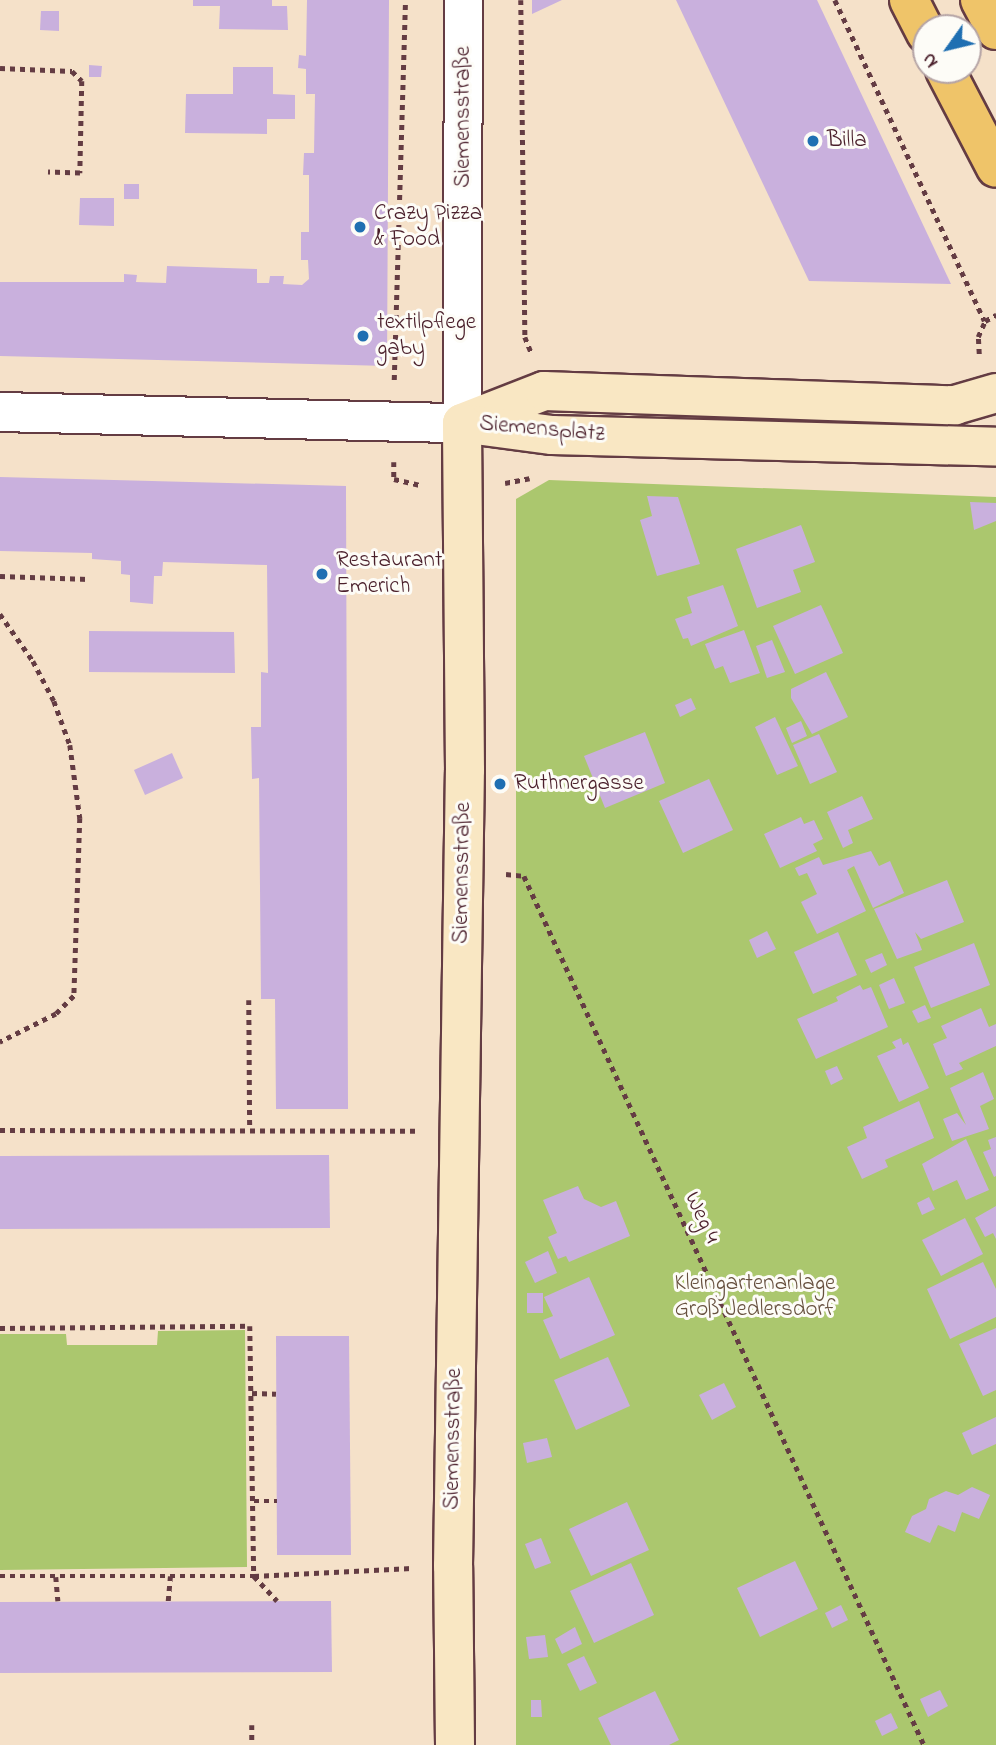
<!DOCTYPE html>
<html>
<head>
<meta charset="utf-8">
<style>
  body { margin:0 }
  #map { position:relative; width:996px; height:1745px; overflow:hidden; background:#f5e1c9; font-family:"Indie Flower",sans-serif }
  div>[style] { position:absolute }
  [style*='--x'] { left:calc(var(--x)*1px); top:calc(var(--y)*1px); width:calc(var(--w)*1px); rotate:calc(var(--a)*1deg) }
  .green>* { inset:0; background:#abc76e }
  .building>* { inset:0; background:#c9b0dd }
  .path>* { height:4.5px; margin-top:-2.25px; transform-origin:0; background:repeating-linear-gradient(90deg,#643c43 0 5px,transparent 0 10px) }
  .roads { filter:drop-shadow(2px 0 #643c43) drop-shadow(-2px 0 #643c43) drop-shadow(0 2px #643c43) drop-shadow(0 -2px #643c43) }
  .minor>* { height:37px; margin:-18.5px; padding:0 18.5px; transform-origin:18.5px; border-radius:18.5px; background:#fff }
  .tertiary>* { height:38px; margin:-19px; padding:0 19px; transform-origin:19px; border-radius:19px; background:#fff }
  .secondary>* { height:38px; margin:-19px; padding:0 19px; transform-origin:19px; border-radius:19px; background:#f9e7c3 }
  .primary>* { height:38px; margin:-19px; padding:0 19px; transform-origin:19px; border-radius:19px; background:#efc469 }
  .dots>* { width:19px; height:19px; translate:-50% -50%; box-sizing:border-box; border:4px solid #fdfcf7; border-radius:50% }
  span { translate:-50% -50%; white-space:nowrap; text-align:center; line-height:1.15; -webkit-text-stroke:6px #fdfcf7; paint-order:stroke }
  .street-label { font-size:23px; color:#4a1f2b }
  .poi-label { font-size:23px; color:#4a1f2b }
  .left { translate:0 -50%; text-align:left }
  .park-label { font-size:23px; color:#67513f }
  .north { position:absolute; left:912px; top:14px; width:70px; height:70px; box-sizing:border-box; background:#fdfcf7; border:2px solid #b5a4a5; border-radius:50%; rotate:236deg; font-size:19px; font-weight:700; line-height:28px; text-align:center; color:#4a1f2b }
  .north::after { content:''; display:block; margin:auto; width:24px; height:32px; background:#1f6fb2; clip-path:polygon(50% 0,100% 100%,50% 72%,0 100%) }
</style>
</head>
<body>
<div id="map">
  <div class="green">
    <i style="clip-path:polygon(549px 480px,996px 497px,996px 1745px,516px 1745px,516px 499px)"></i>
    <i style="clip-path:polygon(245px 1330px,247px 1567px,0 1570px,0 1334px,66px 1334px,67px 1345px,157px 1345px,158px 1331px)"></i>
  </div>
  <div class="building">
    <i style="clip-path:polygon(193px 0,272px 0,272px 6px,287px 6px,288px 30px,219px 29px,220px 6px,193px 6px)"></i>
    <i style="clip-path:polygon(307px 0,389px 0,387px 366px,0 356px,0 282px,124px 282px,124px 274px,137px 275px,136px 282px,166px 283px,167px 266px,257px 269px,257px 283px,269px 283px,270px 276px,284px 276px,283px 284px,302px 285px,309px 279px,308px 260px,301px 260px,301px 232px,309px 232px,309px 175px,303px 175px,304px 153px,314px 153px,315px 94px,306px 94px,306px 69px,298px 68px,299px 55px,306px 56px)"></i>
    <i style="clip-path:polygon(532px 0,562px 0,532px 14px)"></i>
    <i style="clip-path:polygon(676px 0,817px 0,951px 284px,809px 281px)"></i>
    <i style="clip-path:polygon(41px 11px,59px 11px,59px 31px,40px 30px)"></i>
    <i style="clip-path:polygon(89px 65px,102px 66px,101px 77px,89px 77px)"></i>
    <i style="clip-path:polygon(233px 67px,273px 67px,273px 94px,295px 95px,295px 119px,267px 119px,267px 134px,185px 133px,186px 94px,233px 94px)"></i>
    <i style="clip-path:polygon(124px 184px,139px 184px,139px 199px,124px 199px)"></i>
    <i style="clip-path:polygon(80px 198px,114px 198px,114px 226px,79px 225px)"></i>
    <i style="clip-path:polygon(0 477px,346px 486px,348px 1109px,276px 1109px,275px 999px,261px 999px,259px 778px,252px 779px,251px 727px,261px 727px,261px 672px,268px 673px,267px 565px,163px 562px,162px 576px,154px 576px,153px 604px,130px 602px,130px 575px,121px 574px,121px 561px,92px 559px,92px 553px,0 551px)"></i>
    <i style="clip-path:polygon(647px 496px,678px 497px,700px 564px,657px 576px,640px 520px,652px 516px)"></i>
    <i style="clip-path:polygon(970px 502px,996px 503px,996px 521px,974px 530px)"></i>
    <i style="clip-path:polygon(801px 525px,815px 562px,793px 570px,801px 592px,757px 608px,736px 549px)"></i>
    <i style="clip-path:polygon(723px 585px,738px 626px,691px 646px,688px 638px,683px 639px,675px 619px,692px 613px,687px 597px)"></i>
    <i style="clip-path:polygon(821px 605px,843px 653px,795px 674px,773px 626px)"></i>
    <i style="clip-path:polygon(744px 630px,760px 673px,730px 683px,723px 666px,715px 669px,705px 644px)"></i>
    <i style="clip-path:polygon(89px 631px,234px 632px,235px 673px,89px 672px)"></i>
    <i style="clip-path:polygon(772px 640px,785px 672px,767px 678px,756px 646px)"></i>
    <i style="clip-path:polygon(826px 672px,848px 717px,812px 734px,791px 698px,791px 689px)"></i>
    <i style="clip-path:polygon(691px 698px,696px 709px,680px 717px,675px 705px)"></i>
    <i style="clip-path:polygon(775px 717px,798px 766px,777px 775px,755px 727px)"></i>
    <i style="clip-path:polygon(801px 721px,807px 736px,792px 743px,786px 728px)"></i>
    <i style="clip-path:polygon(645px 732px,665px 783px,605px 808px,584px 756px)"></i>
    <i style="clip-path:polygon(819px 734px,837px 772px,810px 784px,793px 745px)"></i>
    <i style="clip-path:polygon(172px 753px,183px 778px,145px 795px,134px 770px)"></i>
    <i style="clip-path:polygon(709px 779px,733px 830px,683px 853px,659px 801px)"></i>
    <i style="clip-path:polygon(862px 796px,873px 819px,848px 830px,853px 843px,843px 848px,827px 812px)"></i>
    <i style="clip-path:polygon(801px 817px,804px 824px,814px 820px,823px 839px,813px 844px,817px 851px,780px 868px,764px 834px)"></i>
    <i style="clip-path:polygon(871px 851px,879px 866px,890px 861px,904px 893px,873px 908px,854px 866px,847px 870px,866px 911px,817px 934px,801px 902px,817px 894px,807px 873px,799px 876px,795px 868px,819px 857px,823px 865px)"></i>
    <i style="clip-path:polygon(947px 880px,964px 922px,921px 939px,915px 932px,922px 950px,897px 959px,874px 909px)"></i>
    <i style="clip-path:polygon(767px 931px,776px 949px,757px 958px,749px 940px)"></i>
    <i style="clip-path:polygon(838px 932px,857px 975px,813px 994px,794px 952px)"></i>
    <i style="clip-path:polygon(974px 943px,990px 985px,931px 1008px,914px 967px)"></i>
    <i style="clip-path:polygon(882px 953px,887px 965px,871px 973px,865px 960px)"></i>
    <i style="clip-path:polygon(894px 978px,905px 1003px,889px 1009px,879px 985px)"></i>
    <i style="clip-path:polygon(860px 985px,863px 990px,871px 987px,888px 1027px,816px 1059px,797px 1019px,838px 1001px,836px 997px)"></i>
    <i style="clip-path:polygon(925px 1005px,931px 1018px,918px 1023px,912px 1011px)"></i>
    <i style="clip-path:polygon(981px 1008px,989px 1027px,996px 1024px,996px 1046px,959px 1063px,963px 1069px,946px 1076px,933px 1044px,947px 1038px,941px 1026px)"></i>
    <i style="clip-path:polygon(901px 1038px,903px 1045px,908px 1042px,929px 1088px,899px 1102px,877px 1056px,896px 1048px,892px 1042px)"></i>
    <i style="clip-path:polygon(837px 1066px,843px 1079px,831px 1085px,825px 1071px)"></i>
    <i style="clip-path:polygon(983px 1072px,994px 1099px,980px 1106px,989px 1129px,952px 1141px,943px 1119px,957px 1113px,966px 1125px,950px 1088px)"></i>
    <i style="clip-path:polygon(919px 1101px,934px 1138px,885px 1160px,888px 1167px,862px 1179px,847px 1147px,867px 1138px,863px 1127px)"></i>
    <i style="clip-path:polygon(996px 1137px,996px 1176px,994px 1177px,983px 1152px,991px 1149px,988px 1140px)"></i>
    <i style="clip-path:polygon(966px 1139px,989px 1190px,966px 1200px,957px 1180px,933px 1191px,922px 1164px)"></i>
    <i style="clip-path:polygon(329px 1155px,330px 1228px,0 1229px,0 1156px)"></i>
    <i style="clip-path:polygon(578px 1186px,584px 1199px,601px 1207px,616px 1201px,630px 1236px,569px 1262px,566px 1256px,558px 1259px,548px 1237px,557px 1233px,543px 1200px)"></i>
    <i style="clip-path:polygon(929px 1197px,935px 1209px,922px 1215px,917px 1203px)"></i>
    <i style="clip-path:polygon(996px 1206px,996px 1239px,993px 1233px,985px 1237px,975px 1218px)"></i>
    <i style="clip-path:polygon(965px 1218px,983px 1254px,941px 1276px,922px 1240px)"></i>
    <i style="clip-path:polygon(548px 1251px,557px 1273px,535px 1283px,525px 1262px)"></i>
    <i style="clip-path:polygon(983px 1262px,996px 1289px,996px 1317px,950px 1339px,927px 1289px)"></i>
    <i style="clip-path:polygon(589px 1277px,615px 1335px,560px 1359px,543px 1320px,553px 1316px,544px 1297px)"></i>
    <i style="clip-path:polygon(527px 1293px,543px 1293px,543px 1313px,527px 1313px)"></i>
    <i style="clip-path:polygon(996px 1328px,996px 1390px,983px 1396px,959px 1344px)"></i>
    <i style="clip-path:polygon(276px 1336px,349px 1336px,351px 1555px,277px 1555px)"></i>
    <i style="clip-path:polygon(608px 1357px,630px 1406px,576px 1430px,554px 1380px)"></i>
    <i style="clip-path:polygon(724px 1383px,736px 1407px,712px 1420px,699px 1395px)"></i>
    <i style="clip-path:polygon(996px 1417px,996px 1444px,972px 1455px,962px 1433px)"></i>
    <i style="clip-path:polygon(547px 1438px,552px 1457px,527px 1463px,523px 1443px)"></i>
    <i style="clip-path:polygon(972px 1487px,990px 1495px,979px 1519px,962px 1512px,955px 1532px,938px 1525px,930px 1543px,905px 1532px,912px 1516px,926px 1509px,929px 1499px,946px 1491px,958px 1495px)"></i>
    <i style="clip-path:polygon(627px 1502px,649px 1550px,591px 1576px,569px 1529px)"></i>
    <i style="clip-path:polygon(541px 1538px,551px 1563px,535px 1569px,525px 1544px)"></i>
    <i style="clip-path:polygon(795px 1561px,818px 1609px,760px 1637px,737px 1588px)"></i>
    <i style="clip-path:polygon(631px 1563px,654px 1615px,594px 1643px,570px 1591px)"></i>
    <i style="clip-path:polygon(331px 1601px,332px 1672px,0 1673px,0 1602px)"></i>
    <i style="clip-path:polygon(841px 1605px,848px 1620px,832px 1628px,825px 1613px)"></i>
    <i style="clip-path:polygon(575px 1627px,582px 1644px,562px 1654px,555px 1639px)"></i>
    <i style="clip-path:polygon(545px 1635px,548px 1657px,529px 1659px,526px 1637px)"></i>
    <i style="clip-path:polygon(584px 1656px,597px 1683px,580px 1691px,567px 1664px)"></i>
    <i style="clip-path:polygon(940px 1690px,948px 1706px,928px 1717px,920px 1699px)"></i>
    <i style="clip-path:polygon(655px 1691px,679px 1740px,669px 1745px,611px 1745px,598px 1718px)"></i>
    <i style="clip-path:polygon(531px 1700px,541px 1700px,542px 1717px,531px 1717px)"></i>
    <i style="clip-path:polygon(891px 1713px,898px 1728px,882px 1736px,875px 1721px)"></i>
  </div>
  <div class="path">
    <i style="--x:521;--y:0;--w:337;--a:89.3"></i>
    <i style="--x:525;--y:337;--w:16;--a:68"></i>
    <i style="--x:835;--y:0;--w:354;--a:65"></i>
    <i style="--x:0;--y:68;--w:72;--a:2.4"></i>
    <i style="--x:72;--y:71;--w:14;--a:45"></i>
    <i style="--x:82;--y:81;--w:92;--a:91.2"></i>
    <i style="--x:80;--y:173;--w:32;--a:-178"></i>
    <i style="--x:979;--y:354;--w:17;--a:-93"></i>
    <i style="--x:978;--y:337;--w:17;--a:-66"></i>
    <i style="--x:985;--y:321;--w:13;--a:-29"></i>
    <i style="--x:394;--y:380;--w:380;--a:-88.3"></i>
    <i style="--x:394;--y:462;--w:17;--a:90"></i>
    <i style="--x:394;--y:479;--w:28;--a:13"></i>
    <i style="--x:505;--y:483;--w:25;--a:-11"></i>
    <i style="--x:0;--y:576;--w:89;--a:1.9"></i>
    <i style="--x:0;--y:614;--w:57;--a:54.9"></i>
    <i style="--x:33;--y:661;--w:45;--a:62.3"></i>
    <i style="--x:54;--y:701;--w:47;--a:70"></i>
    <i style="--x:70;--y:745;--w:74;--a:82.2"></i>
    <i style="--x:80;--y:818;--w:178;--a:91.9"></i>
    <i style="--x:74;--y:996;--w:25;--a:135"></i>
    <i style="--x:56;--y:1014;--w:63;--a:153.4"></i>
    <i style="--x:506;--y:874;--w:18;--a:6"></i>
    <i style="--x:524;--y:876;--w:957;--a:65.28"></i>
    <i style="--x:249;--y:1000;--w:129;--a:89.6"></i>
    <i style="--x:0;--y:1130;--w:419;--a:0.1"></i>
    <i style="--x:0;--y:1328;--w:250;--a:-0.5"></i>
    <i style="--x:250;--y:1326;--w:250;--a:89.1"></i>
    <i style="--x:254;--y:1576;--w:34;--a:47"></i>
    <i style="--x:252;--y:1393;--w:24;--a:2"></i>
    <i style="--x:254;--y:1501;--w:23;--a:0"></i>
    <i style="--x:0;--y:1576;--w:254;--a:0"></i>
    <i style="--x:254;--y:1576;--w:158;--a:-2.9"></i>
    <i style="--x:56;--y:1577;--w:24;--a:85"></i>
    <i style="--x:168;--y:1601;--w:25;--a:-85"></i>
    <i style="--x:252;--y:1725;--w:20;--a:90"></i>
  </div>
  <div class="roads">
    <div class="minor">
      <i style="--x:462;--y:423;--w:423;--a:-89.9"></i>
    </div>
    <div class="tertiary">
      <i style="--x:0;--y:412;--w:462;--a:1.4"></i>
    </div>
    <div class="secondary">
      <i style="--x:462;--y:423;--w:88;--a:-21.3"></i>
      <i style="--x:544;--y:391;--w:411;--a:2"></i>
      <i style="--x:955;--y:405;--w:43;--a:-16.3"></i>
      <i style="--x:468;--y:424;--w:85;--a:7.5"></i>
      <i style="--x:552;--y:435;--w:444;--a:1.5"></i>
      <i style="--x:455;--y:1745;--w:179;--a:-90.6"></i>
      <i style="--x:453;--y:1566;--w:796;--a:-89.14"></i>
      <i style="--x:465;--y:770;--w:347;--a:-90.5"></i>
    </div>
    <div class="primary">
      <i style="--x:909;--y:0;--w:37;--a:63"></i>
      <i style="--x:980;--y:0;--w:34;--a:62"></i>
      <i style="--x:945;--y:70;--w:110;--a:62.5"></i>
    </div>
  </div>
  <div class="dots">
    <i style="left:813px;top:141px;background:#1f6fb2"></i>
    <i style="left:360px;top:227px;background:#1f6fb2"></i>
    <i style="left:363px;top:336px;background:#1f6fb2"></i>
    <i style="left:322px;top:574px;background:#1f6fb2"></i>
    <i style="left:500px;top:784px;background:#1f6fb2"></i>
  </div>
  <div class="street-label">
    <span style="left:464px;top:117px;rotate:-90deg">Siemensstraße</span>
    <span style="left:542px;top:430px;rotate:5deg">Siemensplatz</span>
    <span style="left:463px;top:873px;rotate:-89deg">Siemensstraße</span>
    <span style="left:701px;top:1218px;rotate:65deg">Weg 4</span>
    <span style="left:454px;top:1439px;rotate:-89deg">Siemensstraße</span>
  </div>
  <div class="poi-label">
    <span class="left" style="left:827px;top:141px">Billa</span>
    <span class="left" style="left:374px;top:227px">Crazy Pizza<br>&amp; Food</span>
    <span class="left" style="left:377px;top:336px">textilpflege<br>gaby</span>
    <span class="left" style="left:336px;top:574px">Restaurant<br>Emerich</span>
    <span class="left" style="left:514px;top:784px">Ruthnergasse</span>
  </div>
  <div class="park-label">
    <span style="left:755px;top:1297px">Kleingartenanlage<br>Groß Jedlersdorf</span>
  </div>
  <div class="north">N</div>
</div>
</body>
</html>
